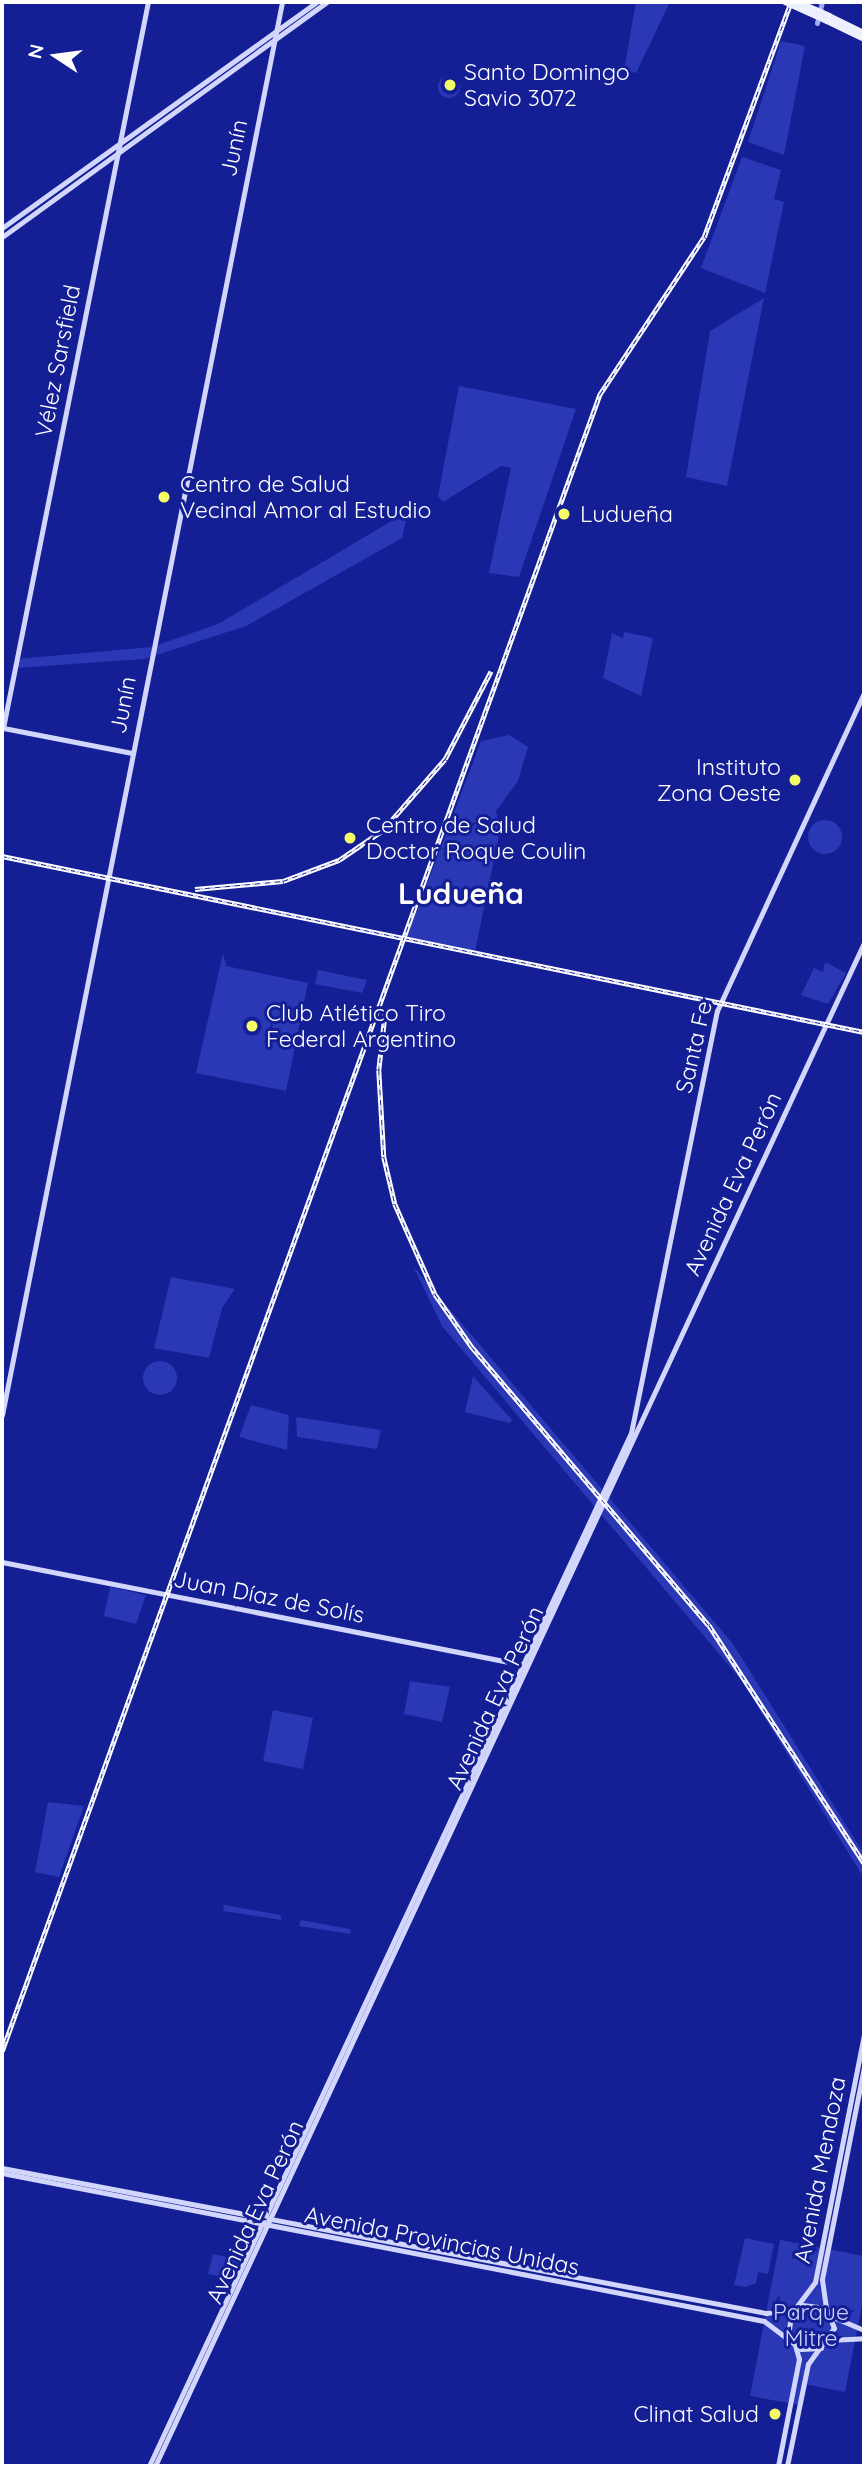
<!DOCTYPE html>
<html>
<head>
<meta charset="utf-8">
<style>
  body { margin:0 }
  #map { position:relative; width:866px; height:2468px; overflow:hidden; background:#141f95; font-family:Quicksand,sans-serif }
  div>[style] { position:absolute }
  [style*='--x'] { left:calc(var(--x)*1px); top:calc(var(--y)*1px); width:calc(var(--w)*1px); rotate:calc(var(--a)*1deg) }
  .green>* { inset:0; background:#2a38b5 }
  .round { border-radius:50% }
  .tertiary>* { height:5px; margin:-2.5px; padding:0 2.5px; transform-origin:2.5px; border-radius:2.5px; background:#a4acf2 }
  .secondary>* { height:5px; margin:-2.5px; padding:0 2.5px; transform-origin:2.5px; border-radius:2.5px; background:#d3d6fc }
  .primary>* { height:6px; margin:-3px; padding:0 3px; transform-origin:3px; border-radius:3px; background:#eff0ff }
  .rail>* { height:4.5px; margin-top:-2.25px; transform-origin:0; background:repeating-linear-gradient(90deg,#141f95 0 5px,#fff 0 10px); box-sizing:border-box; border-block:2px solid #fff }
  .primary-bridge>* { height:6px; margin:-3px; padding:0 3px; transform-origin:3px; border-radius:3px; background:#eff0ff }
  .dots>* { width:19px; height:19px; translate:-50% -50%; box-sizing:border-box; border:4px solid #141f95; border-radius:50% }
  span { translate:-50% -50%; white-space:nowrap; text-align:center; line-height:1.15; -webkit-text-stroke:6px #141f95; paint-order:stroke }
  .poi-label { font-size:23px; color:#fff }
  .left { translate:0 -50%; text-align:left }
  .right { translate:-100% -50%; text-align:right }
  .street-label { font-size:23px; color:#fff }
  .park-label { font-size:23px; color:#ccd1fc }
  .district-label { font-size:30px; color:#fff; font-weight:700 }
  .frame { position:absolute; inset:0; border:4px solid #fff; pointer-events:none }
  .north { position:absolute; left:21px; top:21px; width:70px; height:70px; -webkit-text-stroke:5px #141f95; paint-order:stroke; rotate:283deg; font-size:19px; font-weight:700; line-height:28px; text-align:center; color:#fff }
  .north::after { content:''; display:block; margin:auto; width:24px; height:32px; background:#fff; clip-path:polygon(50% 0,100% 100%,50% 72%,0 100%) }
</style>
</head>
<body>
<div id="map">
  <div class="green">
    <i style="clip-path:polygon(636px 2px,670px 2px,636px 73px,624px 70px)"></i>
    <i style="clip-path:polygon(781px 41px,805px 46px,784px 155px,748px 142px)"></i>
    <i class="round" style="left:438px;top:76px;width:22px;height:22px"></i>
    <i style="clip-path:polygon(742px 157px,781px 170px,774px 199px,784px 202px,765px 293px,701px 268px)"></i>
    <i style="clip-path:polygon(764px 298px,727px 486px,686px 477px,710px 331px)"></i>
    <i style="clip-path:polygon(459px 386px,576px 409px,519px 577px,489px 573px,511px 468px,501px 466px,443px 502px,438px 496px)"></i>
    <i style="clip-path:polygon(395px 519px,406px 520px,402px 538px,246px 626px,144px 659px,15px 668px,17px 659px,152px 647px,218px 624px)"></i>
    <i style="clip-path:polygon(624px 632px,653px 638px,641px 696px,603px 678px,612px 633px,623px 638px)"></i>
    <i style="clip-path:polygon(509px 735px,528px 747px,518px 781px,496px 811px,500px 831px,475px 951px,407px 937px,481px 741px)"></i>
    <i class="round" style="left:808px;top:820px;width:34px;height:34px"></i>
    <i style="clip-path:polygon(223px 953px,226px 966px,308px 983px,286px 1091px,196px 1073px)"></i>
    <i style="clip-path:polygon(825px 962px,846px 973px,828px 1004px,801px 995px,814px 968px,823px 972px)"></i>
    <i style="clip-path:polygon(318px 970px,367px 980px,362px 993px,315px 984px)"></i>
    <i style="clip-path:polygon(413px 1266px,733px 1644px,864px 1854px,864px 1878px,742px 1681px,442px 1326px)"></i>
    <i style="clip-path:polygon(171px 1277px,235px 1289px,222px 1308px,209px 1358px,154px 1348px)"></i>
    <i class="round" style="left:143px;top:1361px;width:34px;height:34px"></i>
    <i style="clip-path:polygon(473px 1376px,512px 1420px,510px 1423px,465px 1412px)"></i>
    <i style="clip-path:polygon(251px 1405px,289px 1415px,287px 1450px,239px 1437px)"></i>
    <i style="clip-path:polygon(296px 1417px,381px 1430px,377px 1449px,297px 1437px)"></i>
    <i style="clip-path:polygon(110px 1587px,146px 1595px,136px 1624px,104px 1616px)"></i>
    <i style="clip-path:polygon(410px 1681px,450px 1687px,442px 1722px,404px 1714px)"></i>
    <i style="clip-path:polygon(273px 1710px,313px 1718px,303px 1769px,263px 1761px)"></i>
    <i style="clip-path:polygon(48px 1802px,84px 1806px,59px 1877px,35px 1872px)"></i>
    <i style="clip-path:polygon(224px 1905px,280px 1915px,282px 1920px,223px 1911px)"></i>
    <i style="clip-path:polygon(301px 1920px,350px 1929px,351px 1934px,299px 1926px)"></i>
    <i style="clip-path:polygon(745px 2238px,774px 2244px,768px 2274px,758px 2272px,756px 2283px,746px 2287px,734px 2285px)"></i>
    <i style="clip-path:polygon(780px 2240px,864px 2256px,864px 2295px,845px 2392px,804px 2384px,799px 2405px,750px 2396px)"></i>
    <i style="clip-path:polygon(213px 2254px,240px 2260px,232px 2279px,208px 2274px)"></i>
  </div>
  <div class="tertiary">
    <i style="--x:817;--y:23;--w:22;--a:-77"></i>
  </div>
  <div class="secondary">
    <i style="--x:2;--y:228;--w:387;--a:-35.7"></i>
    <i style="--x:2;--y:237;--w:401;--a:-35.9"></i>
    <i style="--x:132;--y:753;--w:131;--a:-169"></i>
    <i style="--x:3;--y:728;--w:740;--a:-78.71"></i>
    <i style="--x:2;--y:1415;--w:1440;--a:-78.79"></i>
    <i style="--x:2;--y:1562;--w:532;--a:11.16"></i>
    <i style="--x:2;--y:2168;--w:778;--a:10.75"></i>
    <i style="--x:766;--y:2313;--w:27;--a:-6"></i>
    <i style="--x:2;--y:2173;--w:776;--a:10.99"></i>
    <i style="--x:764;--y:2321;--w:46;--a:37.1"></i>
    <i style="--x:801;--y:2349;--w:20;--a:-3"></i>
    <i style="--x:797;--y:2306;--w:30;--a:-53"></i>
    <i style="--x:815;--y:2282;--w:252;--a:-78.8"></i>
    <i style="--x:826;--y:2308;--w:29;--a:-98"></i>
    <i style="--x:822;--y:2279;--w:217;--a:-78.8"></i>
    <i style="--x:833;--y:2317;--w:34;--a:23"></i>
    <i style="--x:788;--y:2335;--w:24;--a:-81"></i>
    <i style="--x:829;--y:2340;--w:35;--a:-3"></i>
    <i style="--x:149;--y:2466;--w:1140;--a:-64.99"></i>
    <i style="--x:631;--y:1433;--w:431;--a:-78.5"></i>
    <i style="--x:717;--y:1011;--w:350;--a:-65.2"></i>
    <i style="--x:155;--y:2466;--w:1680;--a:-65.04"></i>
    <i style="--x:778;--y:2466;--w:109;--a:-78.9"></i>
    <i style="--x:799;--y:2359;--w:15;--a:-106"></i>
    <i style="--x:787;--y:2466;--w:104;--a:-78.4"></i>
    <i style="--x:808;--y:2364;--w:44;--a:-54.2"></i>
    <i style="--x:834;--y:2328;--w:22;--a:-112"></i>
    <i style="--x:826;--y:2308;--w:26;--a:-173"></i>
  </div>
  <div class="primary">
    <i style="--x:829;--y:16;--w:39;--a:26"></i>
    <i style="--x:827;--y:21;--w:41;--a:25.9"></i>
  </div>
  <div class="rail">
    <i style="--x:2;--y:856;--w:880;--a:11.54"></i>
    <i style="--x:195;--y:889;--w:88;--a:-5.2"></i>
    <i style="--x:283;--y:881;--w:60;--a:-20.6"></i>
    <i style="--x:339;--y:860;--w:53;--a:-34.3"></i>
    <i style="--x:383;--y:830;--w:94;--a:-48.9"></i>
    <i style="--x:445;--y:759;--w:99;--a:-62.4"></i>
    <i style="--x:386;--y:1008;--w:62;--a:96.4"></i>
    <i style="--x:379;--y:1070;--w:87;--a:86.7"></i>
    <i style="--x:384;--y:1157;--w:48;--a:76.8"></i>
    <i style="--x:395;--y:1204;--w:98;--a:66"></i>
    <i style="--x:435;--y:1294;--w:65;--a:55.1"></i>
    <i style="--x:472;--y:1347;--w:365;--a:49.6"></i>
    <i style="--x:709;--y:1625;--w:284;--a:56.9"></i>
    <i style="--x:2;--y:2051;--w:1762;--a:-70.16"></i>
    <i style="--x:600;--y:394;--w:188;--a:-56.5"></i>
    <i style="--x:704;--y:237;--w:251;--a:-69.7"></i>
  </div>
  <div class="primary-bridge">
    <i style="--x:785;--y:2;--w:46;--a:24.3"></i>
    <i style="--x:798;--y:2;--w:34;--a:24"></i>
  </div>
  <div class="dots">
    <i style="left:450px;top:85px;background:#f5ff65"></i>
    <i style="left:164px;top:497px;background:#f5ff65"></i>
    <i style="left:564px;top:514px;background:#f5ff65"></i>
    <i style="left:795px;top:780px;background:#f5ff65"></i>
    <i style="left:350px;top:838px;background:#f5ff65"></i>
    <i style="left:252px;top:1026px;background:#f5ff65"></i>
    <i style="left:775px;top:2414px;background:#f5ff65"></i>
  </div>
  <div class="poi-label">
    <span class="left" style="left:464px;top:85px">Santo Domingo<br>Savio 3072</span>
    <span class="left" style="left:180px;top:497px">Centro de Salud<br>Vecinal Amor al Estudio</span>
    <span class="left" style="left:580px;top:514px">Ludueña</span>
    <span class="right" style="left:781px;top:780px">Instituto<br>Zona Oeste</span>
    <span class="left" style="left:366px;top:838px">Centro de Salud<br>Doctor Roque Coulin</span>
    <span class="left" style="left:266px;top:1026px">Club Atlético Tiro<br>Federal Argentino</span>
    <span class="right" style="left:759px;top:2414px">Clinat Salud</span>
  </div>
  <div class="street-label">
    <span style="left:234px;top:148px;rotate:-78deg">Junín</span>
    <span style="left:58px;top:361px;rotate:-79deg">Vélez Sarsfield</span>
    <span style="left:123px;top:705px;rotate:-79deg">Junín</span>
    <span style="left:694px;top:1047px;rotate:-77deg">Santa Fe</span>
    <span style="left:733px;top:1184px;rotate:-65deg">Avenida Eva Perón</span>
    <span style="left:269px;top:1597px;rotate:11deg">Juan Díaz de Solís</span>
    <span style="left:495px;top:1698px;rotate:-65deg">Avenida Eva Perón</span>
    <span style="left:820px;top:2170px;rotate:-79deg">Avenida Mendoza</span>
    <span style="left:255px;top:2212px;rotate:-65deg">Avenida Eva Perón</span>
    <span style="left:442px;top:2241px;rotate:11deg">Avenida Provincias Unidas</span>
  </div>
  <div class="park-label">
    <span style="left:811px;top:2325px">Parque<br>Mitre</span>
  </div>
  <div class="district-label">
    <span style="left:461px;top:893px">Ludueña</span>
  </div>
  <div class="frame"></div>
  <div class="north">N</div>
</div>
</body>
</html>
